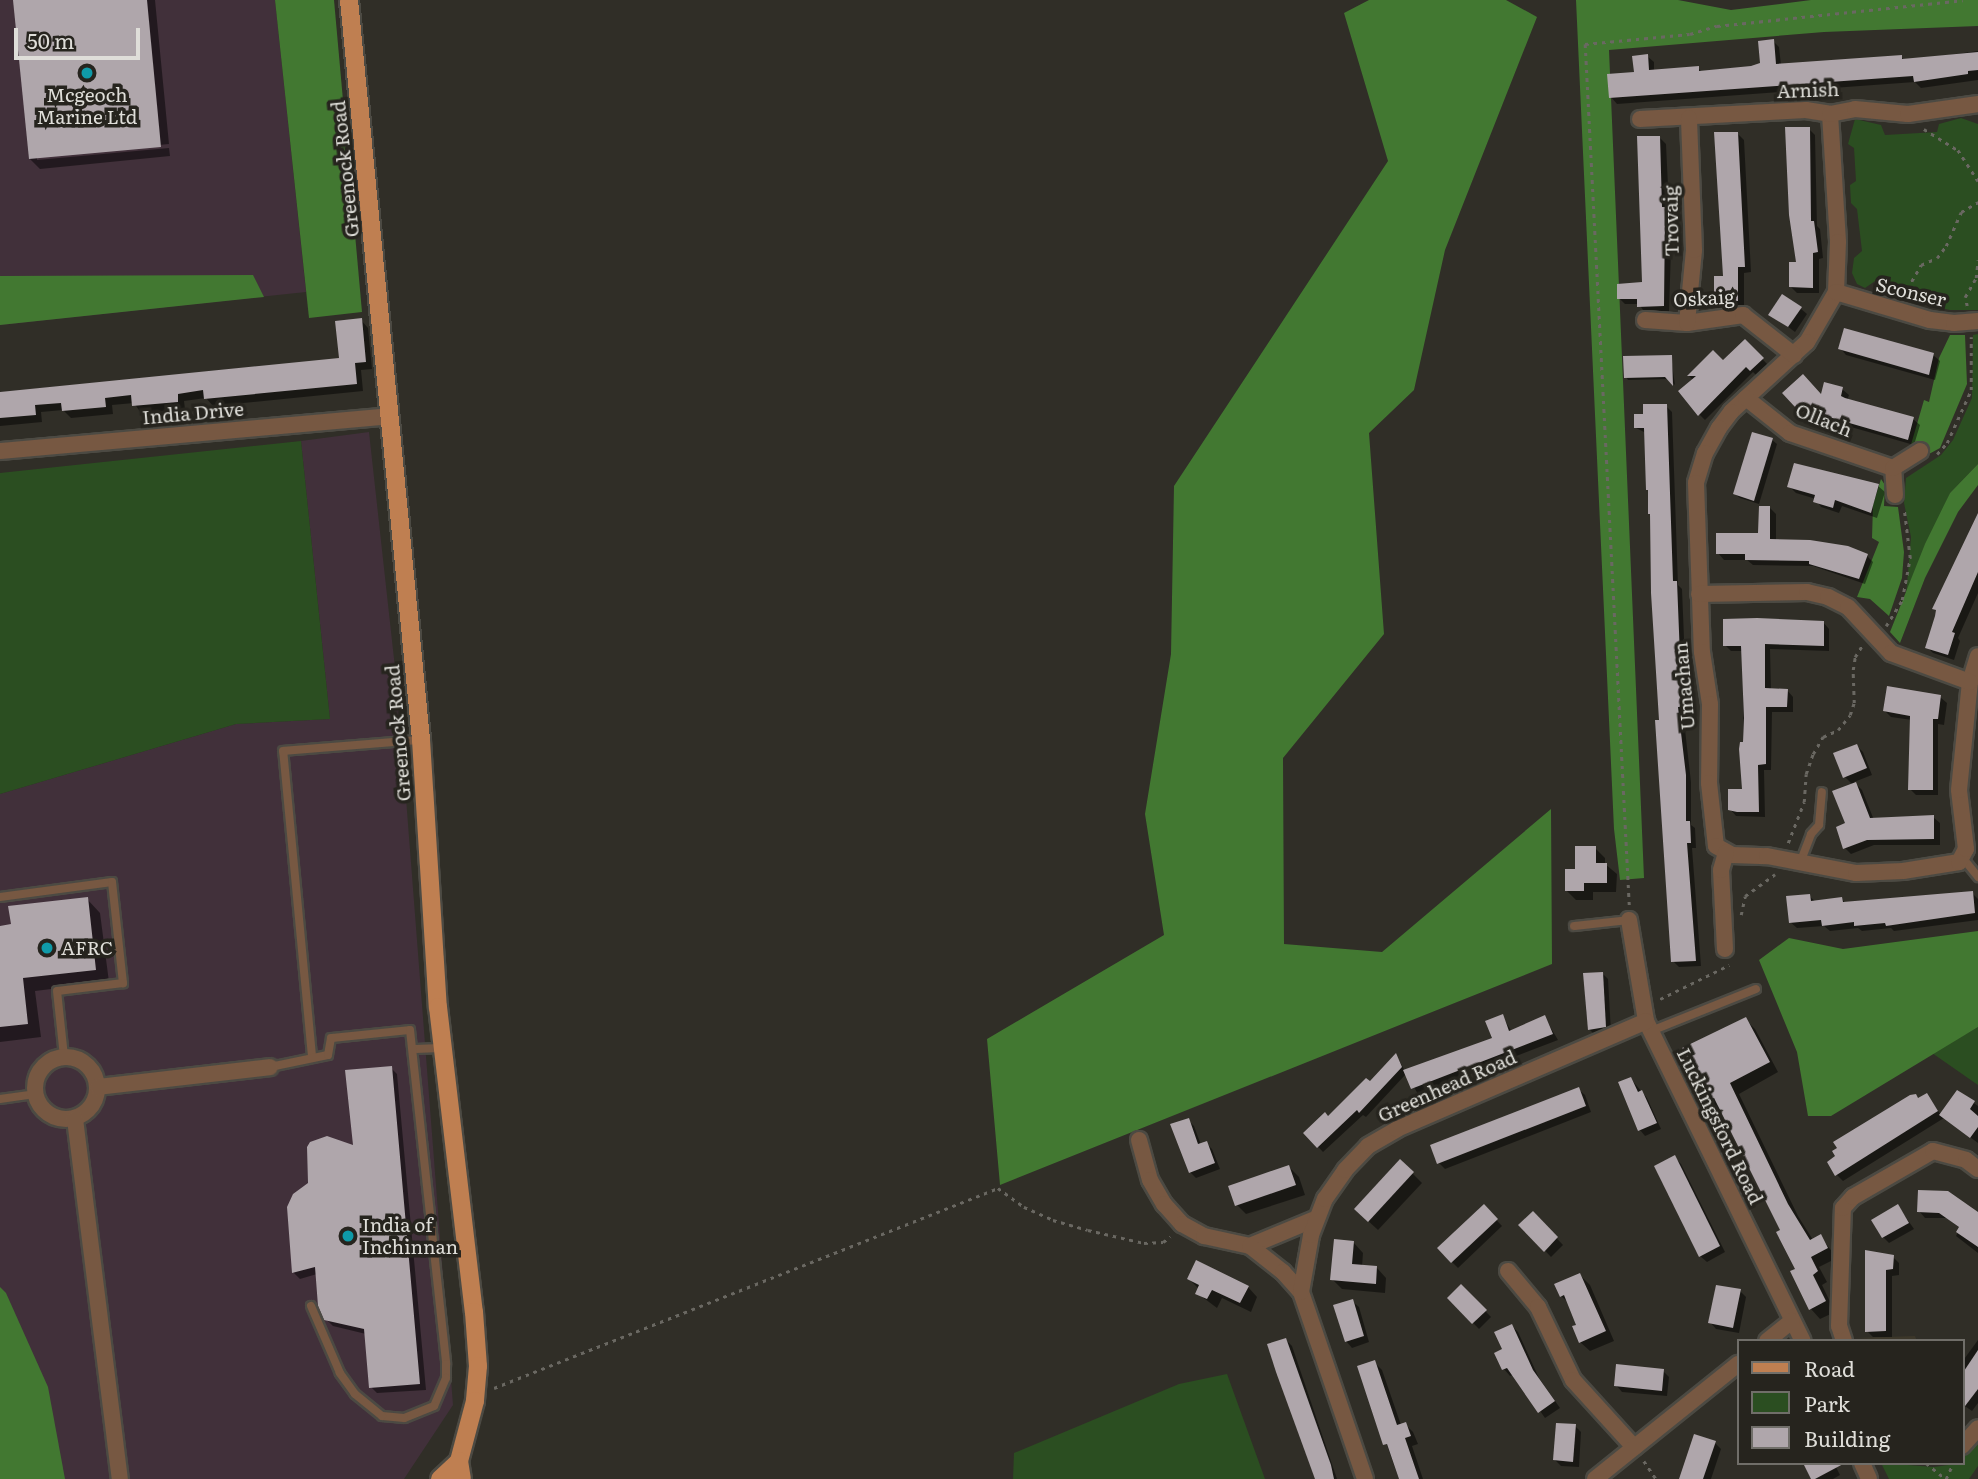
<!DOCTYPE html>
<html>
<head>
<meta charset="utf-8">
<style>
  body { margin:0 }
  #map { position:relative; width:1978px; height:1479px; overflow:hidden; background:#302e27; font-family:Literata,serif }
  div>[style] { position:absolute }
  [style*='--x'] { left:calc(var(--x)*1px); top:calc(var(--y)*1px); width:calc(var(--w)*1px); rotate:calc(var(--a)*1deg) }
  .built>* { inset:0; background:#3c372a }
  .industrial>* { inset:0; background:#41303a }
  .green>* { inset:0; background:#2b4e21 }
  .forest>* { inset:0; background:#427831 }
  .shadow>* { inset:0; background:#0007 }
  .building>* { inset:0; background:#afa6ab }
  .path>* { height:2.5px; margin-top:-1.25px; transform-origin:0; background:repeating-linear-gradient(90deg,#6a6862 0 3.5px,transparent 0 8.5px) }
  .roads { filter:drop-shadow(2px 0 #4c4a43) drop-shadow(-2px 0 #4c4a43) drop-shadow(0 2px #4c4a43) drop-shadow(0 -2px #4c4a43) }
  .lane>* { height:8px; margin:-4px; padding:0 4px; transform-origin:4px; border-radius:4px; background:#775842 }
  .street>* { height:16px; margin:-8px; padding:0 8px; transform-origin:8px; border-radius:8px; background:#775842 }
  .street>.ring { margin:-8px; padding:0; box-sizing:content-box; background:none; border:16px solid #775842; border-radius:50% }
  .primary>* { height:18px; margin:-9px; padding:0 9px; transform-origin:9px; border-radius:9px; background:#bf7f51 }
  .dots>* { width:19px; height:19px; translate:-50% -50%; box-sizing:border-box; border:4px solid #26241e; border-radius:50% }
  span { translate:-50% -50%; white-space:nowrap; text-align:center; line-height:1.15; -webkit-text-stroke:7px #26241e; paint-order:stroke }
  .street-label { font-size:19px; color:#dfded9 }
  .poi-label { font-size:19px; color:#dfded9 }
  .left { translate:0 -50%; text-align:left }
  .legend { position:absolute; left:1737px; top:1339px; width:228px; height:126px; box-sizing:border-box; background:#26241e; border:2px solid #706e69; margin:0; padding:9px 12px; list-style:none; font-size:21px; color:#dfded9 }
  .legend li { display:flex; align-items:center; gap:14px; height:35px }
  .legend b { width:35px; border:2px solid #706e69 }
  .scale { position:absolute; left:14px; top:28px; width:126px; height:32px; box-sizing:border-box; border:4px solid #dfded9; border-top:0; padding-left:9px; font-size:21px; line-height:24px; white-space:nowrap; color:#dfded9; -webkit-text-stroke:5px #26241e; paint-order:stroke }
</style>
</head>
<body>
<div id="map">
  <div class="built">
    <i style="clip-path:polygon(1915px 1336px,1917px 1341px,1854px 1338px)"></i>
  </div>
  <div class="industrial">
    <i style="clip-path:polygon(0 0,275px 0,306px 292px,0 325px)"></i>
    <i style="clip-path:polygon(369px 432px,398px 695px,453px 1405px,404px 1479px,0 1479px,0 794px,236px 724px,330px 719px,301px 441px)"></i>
  </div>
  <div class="green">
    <i style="clip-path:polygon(1961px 118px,1978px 124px,1978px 310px,1950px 310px,1919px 303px,1911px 292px,1878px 279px,1865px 288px,1857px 284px,1852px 273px,1854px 258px,1862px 251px,1857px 209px,1851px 203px,1850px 185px,1856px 181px,1854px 148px,1848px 144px,1855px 119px,1881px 125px,1885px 135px,1937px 132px,1939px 124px)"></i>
    <i style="clip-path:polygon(1978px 334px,1978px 464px,1950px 493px,1906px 596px,1911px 537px,1904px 503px,1906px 478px,1941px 455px,1953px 440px,1972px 398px,1973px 335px)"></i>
    <i style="clip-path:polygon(301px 441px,330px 719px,236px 724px,0 794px,0 473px)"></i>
    <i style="clip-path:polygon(1978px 1027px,1978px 1085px,1932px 1053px)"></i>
    <i style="clip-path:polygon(1227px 1374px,1265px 1479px,1013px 1479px,1014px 1453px,1179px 1384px)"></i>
    <i style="clip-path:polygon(1978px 1443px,1978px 1466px,1969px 1479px,1889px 1479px,1881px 1463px,1934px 1467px,1962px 1463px,1962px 1458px)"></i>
  </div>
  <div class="forest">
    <i style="clip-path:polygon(275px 0,334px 0,362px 312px,309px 318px)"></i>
    <i style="clip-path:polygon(1369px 0,1506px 0,1537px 17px,1445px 250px,1414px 390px,1369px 433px,1384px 634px,1283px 758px,1284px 944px,1382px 952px,1551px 809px,1552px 964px,1000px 1185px,987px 1039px,1164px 935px,1145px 814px,1171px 654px,1174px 486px,1388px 161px,1344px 13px)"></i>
    <i style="clip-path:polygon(1576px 0,1678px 0,1731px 10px,1811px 0,1978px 0,1978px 26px,1824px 32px,1609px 50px,1644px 878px,1620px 880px,1614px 829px)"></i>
    <i style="clip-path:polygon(253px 275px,264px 297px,0 325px,0 276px)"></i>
    <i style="clip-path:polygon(1950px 335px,1965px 335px,1967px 384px,1940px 448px,1929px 454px,1922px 445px,1910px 448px,1924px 400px,1929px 402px,1939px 358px)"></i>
    <i style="clip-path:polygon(1978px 464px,1978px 485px,1958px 512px,1925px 578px,1900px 643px,1890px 632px,1925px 544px,1950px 493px)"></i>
    <i style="clip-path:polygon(1881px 479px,1885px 485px,1884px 506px,1898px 507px,1904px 552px,1902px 578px,1889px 616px,1870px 599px,1857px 597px,1879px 542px,1872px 538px,1873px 505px)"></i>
    <i style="clip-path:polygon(1978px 931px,1978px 1027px,1831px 1116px,1808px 1116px,1797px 1052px,1759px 960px,1789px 938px,1843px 949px)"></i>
    <i style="clip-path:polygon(0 1287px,6px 1293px,48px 1387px,65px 1479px,0 1479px)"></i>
  </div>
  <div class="shadow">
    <i style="clip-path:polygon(15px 0,155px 0,169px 144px,37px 157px,37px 160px,169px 148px,170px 156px,40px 169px,30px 159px)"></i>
    <i style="clip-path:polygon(1773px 41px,1779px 47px,1781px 65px,1901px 57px,1905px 61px,1978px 51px,1978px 80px,1921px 88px,1915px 82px,1617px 104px,1611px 97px,1635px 74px,1647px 56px,1654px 62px,1654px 71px,1698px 68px,1702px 72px,1752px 67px,1762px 64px)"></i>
    <i style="clip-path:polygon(1809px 129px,1815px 135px,1817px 226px,1820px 229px,1823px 258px,1819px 259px,1819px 293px,1797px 293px,1791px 287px,1798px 264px)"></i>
    <i style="clip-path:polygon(1738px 134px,1744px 140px,1751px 272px,1744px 273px,1744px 306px,1722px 306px,1716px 300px,1725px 278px)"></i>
    <i style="clip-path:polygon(1660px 138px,1666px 144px,1671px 248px,1669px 312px,1645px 313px,1639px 304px,1625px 304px,1619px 298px,1644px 283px)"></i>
    <i style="clip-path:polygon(1800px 308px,1807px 314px,1795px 332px,1771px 314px)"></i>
    <i style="clip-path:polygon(361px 320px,368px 328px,372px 369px,361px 370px,363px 391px,213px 406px,206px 398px,184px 401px,185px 409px,141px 413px,134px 403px,112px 405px,113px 414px,71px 418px,63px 410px,41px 412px,42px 422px,0 426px,0 395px,341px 360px)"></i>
    <i style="clip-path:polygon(1745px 341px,1768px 365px,1757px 376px,1753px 372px,1705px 420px,1699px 414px,1693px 380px,1689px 376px,1713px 353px,1723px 363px)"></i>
    <i style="clip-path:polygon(1840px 348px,1933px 355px,1940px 361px,1935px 380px,1846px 355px)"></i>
    <i style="clip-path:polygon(1671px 357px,1675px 385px,1669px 379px,1628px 380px,1626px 377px)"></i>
    <i style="clip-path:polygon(1842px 389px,1849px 395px,1847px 401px,1913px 419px,1920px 425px,1914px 445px,1809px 415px,1805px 410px,1802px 412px,1784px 393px,1822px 397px)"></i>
    <i style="clip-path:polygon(1666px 406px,1672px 412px,1678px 585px,1682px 589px,1687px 712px,1683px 712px,1691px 782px,1691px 825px,1695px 828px,1696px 848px,1692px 848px,1701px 966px,1679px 967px,1673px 961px,1652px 516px,1646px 433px,1636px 428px,1645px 416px)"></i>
    <i style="clip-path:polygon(1772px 440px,1777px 444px,1759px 504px,1740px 498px,1735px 494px)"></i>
    <i style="clip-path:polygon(1789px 486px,1878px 486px,1885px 492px,1877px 518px,1842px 506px,1839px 513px,1821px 507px,1816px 499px,1796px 493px)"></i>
    <i style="clip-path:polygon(1770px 508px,1776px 514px,1776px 541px,1867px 556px,1873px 562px,1865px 584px,1813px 566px,1753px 565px,1747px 560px,1724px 560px,1718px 553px,1760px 535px)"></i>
    <i style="clip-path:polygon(1978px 519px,1978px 593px,1958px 638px,1960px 641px,1954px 660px,1933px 653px,1927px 647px)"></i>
    <i style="clip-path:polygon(1823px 622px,1829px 629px,1829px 651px,1770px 649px,1771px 690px,1787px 690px,1793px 697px,1793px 712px,1772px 712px,1771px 770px,1764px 770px,1765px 817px,1736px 816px,1730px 809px,1744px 791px,1743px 651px,1731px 651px,1725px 645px)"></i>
    <i style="clip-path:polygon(1940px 697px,1947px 703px,1944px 725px,1938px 724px,1938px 795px,1916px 795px,1910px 789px,1912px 720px,1891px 717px,1885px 711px)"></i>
    <i style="clip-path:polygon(1857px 746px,1863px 752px,1872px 775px,1854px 782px,1862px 790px,1874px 820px,1933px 817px,1940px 823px,1940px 845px,1874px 845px,1851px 854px,1845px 848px,1853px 785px,1845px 777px)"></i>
    <i style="clip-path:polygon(1595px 848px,1605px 858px,1605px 864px,1617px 874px,1616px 892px,1593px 892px,1593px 900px,1576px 900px,1566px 890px)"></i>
    <i style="clip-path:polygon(1972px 893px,1978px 899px,1978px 920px,1894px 931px,1891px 928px,1862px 931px,1858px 928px,1830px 931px,1824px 926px,1797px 928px,1790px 922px,1809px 896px,1816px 902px,1842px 899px,1846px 904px)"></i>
    <i style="clip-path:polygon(87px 899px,100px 913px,109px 982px,35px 991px,41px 1037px,0 1042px,0 927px,13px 926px)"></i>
    <i style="clip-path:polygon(1603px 974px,1608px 979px,1611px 1032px,1595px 1035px,1589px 1029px,1586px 1011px,1585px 975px)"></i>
    <i style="clip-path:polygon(1502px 1016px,1512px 1032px,1545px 1018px,1558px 1040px,1418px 1094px,1406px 1074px,1366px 1117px,1363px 1115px,1323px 1152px,1305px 1133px,1370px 1084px,1396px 1055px,1405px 1071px,1495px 1039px)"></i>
    <i style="clip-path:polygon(1745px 1019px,1755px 1029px,1778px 1072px,1739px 1094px,1798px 1216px,1813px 1240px,1820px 1236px,1837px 1258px,1819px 1267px,1827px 1282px,1822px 1285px,1835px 1312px,1820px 1319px,1811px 1309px,1782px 1231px,1721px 1109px,1710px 1114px,1700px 1104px)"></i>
    <i style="clip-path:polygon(391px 1068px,397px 1074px,426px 1390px,377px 1393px,371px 1387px,366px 1334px,333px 1326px,326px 1319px,317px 1274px,300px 1279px,293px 1272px,310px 1183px,355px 1148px)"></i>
    <i style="clip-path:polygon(1631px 1079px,1647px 1098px,1661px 1129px,1645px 1136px,1640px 1130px)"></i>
    <i style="clip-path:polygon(1578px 1089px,1585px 1095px,1591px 1112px,1445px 1169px,1439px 1163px)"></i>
    <i style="clip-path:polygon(1958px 1092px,1978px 1106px,1978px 1143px,1944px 1118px,1843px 1181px,1836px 1174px,1919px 1099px,1927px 1095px,1941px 1115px)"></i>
    <i style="clip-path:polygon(1188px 1120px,1194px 1126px,1201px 1145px,1206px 1143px,1212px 1149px,1220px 1169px,1196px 1178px,1190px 1172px)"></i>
    <i style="clip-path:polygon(1675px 1158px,1681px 1164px,1725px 1252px,1707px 1262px,1700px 1256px)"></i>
    <i style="clip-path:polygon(1289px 1167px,1299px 1177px,1305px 1195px,1246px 1214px,1237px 1205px)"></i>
    <i style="clip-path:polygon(1412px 1173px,1422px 1183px,1378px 1230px,1366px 1219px)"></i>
    <i style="clip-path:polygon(1898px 1206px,1914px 1229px,1889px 1243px,1883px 1237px)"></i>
    <i style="clip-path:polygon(1484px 1207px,1502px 1226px,1458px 1268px,1439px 1249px)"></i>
    <i style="clip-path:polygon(1919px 1211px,1978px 1214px,1978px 1253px,1956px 1236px,1960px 1228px,1947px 1218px,1925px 1218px)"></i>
    <i style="clip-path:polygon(1533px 1213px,1563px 1245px,1551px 1257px,1521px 1225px)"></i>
    <i style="clip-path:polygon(1354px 1243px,1363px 1253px,1362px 1267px,1377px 1268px,1386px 1278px,1385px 1293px,1342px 1289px,1332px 1279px)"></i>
    <i style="clip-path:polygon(1867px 1252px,1893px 1257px,1899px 1263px,1899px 1275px,1892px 1276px,1892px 1337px,1873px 1337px,1867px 1331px)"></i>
    <i style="clip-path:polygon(1580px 1275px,1590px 1285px,1614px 1341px,1590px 1351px,1580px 1342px,1579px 1326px,1570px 1304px,1561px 1296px)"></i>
    <i style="clip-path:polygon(1189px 1279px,1248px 1287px,1257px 1297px,1251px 1312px,1222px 1298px,1217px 1308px,1197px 1293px,1199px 1289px)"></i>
    <i style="clip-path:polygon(1461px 1286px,1491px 1317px,1479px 1329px,1449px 1298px)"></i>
    <i style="clip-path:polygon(1740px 1291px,1746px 1297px,1739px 1333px,1716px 1329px,1710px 1322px)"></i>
    <i style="clip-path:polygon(1352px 1301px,1359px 1307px,1369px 1342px,1352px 1348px,1346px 1341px)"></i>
    <i style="clip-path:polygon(1512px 1326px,1518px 1332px,1539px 1378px,1560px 1408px,1545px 1418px,1514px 1374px,1510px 1376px,1504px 1369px,1497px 1354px,1504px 1350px)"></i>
    <i style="clip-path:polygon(1286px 1340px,1292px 1346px,1337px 1479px,1317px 1479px)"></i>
    <i style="clip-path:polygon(1978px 1340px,1978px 1403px,1972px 1411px,1962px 1404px,1962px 1362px)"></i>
    <i style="clip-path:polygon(1374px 1362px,1382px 1370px,1401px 1425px,1405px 1424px,1413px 1432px,1418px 1444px,1412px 1446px,1423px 1479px,1399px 1479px,1359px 1367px)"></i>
    <i style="clip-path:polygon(1663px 1371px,1669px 1377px,1667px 1396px,1622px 1392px,1616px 1385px)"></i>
    <i style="clip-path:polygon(1575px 1426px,1581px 1432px,1579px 1467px,1561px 1466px,1555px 1460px)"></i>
    <i style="clip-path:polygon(1715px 1443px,1721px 1449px,1711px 1479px,1681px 1479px)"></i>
    <i style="clip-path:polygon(1834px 1463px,1840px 1475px,1833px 1479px,1813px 1479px)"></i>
  </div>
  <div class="building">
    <i style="clip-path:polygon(13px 0,147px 0,161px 147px,29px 159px)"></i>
    <i style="clip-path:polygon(1774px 39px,1776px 64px,1902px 55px,1902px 59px,1978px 52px,1978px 70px,1968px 71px,1968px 74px,1914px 82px,1913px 76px,1609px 98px,1607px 74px,1634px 72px,1632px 56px,1648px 54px,1649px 70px,1699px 66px,1699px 71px,1751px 66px,1760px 63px,1758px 41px)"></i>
    <i style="clip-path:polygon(1785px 127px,1810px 127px,1811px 221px,1814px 221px,1818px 252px,1813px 253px,1813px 288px,1789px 287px,1789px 262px,1796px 262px,1789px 215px)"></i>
    <i style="clip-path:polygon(1714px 132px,1738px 132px,1745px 267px,1738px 267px,1738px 301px,1714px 301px,1714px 276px,1723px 276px)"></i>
    <i style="clip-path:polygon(1637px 136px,1660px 136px,1662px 207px,1665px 207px,1665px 218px,1664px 306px,1637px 307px,1637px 299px,1617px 299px,1617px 284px,1642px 282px)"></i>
    <i style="clip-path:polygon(1782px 294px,1802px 307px,1788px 327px,1768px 315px)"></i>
    <i style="clip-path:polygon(362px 318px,366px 362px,355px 363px,357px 384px,204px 399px,203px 390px,178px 394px,178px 402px,132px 406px,131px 395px,105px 398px,106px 407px,62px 411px,61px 403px,35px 405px,36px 415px,0 418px,0 392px,339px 358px,335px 321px)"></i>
    <i style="clip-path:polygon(1844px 328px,1934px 353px,1929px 375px,1838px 349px)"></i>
    <i style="clip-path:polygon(1745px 339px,1764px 358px,1750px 371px,1746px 367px,1698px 416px,1678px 391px,1696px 376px,1687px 376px,1713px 350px,1723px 360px)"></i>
    <i style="clip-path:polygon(1672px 355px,1673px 386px,1665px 377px,1624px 378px,1623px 356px)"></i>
    <i style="clip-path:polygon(1803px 374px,1821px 394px,1824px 382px,1843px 387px,1841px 396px,1845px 398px,1914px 417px,1908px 440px,1801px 409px,1797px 405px,1795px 407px,1782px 393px)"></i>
    <i style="clip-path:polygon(1643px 404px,1667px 404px,1673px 581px,1677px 581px,1682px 707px,1678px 707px,1686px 775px,1686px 821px,1690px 821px,1691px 843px,1687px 843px,1696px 961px,1671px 962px,1655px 720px,1659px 720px,1651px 593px,1650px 514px,1648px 514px,1648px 490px,1646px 490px,1644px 428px,1634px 428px,1634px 414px,1643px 414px)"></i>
    <i style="clip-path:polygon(1752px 432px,1773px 438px,1754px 501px,1733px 494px)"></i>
    <i style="clip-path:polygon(1794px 463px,1879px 484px,1871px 513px,1835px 500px,1833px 508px,1813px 502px,1815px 495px,1787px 487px)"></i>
    <i style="clip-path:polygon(1759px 506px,1770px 506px,1770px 539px,1810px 540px,1848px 546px,1868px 554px,1859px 579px,1809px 564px,1809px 561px,1745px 560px,1745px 554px,1716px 554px,1716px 533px,1758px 533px)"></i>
    <i style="clip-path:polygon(1978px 513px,1978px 572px,1952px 632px,1955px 633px,1948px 655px,1925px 648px,1935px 616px,1936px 610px,1932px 609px)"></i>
    <i style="clip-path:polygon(1757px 618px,1824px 621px,1824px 646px,1765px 644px,1765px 688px,1788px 689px,1787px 707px,1766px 707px,1766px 764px,1758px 765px,1759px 812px,1737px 812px,1728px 810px,1728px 789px,1742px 789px,1739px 749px,1740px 742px,1743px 742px,1744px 718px,1741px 646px,1723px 646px,1723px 619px)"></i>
    <i style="clip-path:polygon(1887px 686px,1941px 695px,1938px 719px,1933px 719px,1933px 790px,1908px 790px,1910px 716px,1883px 711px)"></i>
    <i style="clip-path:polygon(1857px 744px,1867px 768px,1843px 778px,1833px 753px)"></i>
    <i style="clip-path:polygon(1856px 782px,1870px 818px,1934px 815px,1934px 839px,1867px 840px,1843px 849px,1836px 827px,1845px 823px,1832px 791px)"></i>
    <i style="clip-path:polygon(1575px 846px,1596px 846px,1596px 863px,1607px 863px,1607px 883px,1584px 883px,1584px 891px,1565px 891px,1565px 869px,1575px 869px)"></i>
    <i style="clip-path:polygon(1973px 891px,1975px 913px,1886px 926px,1885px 923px,1854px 926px,1854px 922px,1822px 926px,1821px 920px,1789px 923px,1786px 896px,1810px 894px,1811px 901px,1842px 897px,1843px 902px)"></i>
    <i style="clip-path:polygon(88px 897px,96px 970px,23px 978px,28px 1024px,0 1027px,0 926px,11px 924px,8px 906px)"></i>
    <i style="clip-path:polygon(1603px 972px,1606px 1027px,1588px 1030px,1583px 973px)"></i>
    <i style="clip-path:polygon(1503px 1014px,1509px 1031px,1545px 1015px,1553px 1034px,1411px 1089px,1403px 1070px,1492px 1038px,1485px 1021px)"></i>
    <i style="clip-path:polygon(1746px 1017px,1770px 1062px,1730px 1083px,1788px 1204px,1810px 1240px,1821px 1234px,1828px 1248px,1811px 1257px,1818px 1271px,1813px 1275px,1826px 1301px,1809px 1310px,1790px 1271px,1795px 1269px,1776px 1232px,1780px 1230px,1714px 1098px,1699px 1105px,1678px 1062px,1686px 1056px,1682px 1048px)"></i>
    <i style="clip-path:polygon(1396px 1053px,1402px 1067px,1359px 1113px,1357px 1110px,1317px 1148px,1303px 1133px,1325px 1112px,1328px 1116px,1366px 1078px,1370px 1081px)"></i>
    <i style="clip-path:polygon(392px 1066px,420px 1384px,369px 1388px,364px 1329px,324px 1320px,318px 1306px,315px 1267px,292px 1273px,287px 1207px,293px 1194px,308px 1183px,307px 1147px,310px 1142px,327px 1136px,353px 1145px,345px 1070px)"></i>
    <i style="clip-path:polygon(1631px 1077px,1638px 1092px,1642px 1090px,1657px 1123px,1638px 1131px,1618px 1082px)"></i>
    <i style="clip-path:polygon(1579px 1087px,1586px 1106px,1437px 1164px,1430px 1145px)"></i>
    <i style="clip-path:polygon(1957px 1090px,1975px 1101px,1970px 1109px,1978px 1116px,1978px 1127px,1970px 1138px,1939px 1115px)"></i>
    <i style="clip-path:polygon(1927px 1093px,1938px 1111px,1835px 1176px,1827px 1162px,1835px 1156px,1832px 1151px,1837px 1148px,1833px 1142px,1910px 1095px,1916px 1094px,1918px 1098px)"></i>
    <i style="clip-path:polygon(1189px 1118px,1198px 1144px,1207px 1141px,1215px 1163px,1189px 1173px,1170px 1124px)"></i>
    <i style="clip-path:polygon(1675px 1155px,1720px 1246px,1699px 1257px,1654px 1166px)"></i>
    <i style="clip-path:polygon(1400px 1159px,1414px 1172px,1368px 1222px,1354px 1209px)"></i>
    <i style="clip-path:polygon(1289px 1165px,1296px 1185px,1235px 1206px,1228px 1186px)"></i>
    <i style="clip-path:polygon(1918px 1190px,1948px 1191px,1978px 1212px,1978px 1247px,1956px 1232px,1959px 1227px,1939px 1213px,1917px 1212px)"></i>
    <i style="clip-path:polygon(1484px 1204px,1498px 1219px,1451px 1263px,1437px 1248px)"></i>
    <i style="clip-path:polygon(1898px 1204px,1909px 1223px,1882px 1238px,1871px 1220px)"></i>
    <i style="clip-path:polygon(1533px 1211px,1558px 1237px,1544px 1252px,1518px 1225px)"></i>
    <i style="clip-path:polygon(1334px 1239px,1354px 1241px,1352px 1264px,1377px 1266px,1376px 1284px,1330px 1280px)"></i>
    <i style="clip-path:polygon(1865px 1250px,1894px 1255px,1893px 1269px,1886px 1270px,1886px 1331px,1865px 1332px)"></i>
    <i style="clip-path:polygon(1196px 1260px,1249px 1286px,1240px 1303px,1212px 1290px,1207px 1299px,1195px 1294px,1199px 1285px,1187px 1279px)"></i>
    <i style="clip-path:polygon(1580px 1273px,1606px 1331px,1579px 1343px,1572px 1326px,1576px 1325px,1564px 1295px,1560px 1297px,1554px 1284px)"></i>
    <i style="clip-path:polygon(1461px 1284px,1487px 1310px,1472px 1324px,1447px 1298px)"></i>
    <i style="clip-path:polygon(1716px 1285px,1741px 1289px,1733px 1328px,1708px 1323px)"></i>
    <i style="clip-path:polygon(1353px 1299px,1364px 1336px,1345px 1342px,1333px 1305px)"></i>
    <i style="clip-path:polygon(1512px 1324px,1533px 1370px,1555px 1401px,1538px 1413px,1507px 1368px,1502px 1370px,1494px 1353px,1502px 1349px,1494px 1332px)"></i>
    <i style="clip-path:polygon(1286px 1338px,1331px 1465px,1334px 1479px,1315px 1479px,1276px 1372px,1267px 1344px)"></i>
    <i style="clip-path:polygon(1978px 1350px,1978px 1389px,1962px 1410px,1962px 1374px)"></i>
    <i style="clip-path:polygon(1375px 1360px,1397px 1425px,1406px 1422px,1411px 1436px,1405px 1438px,1419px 1479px,1399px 1479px,1387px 1444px,1383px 1445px,1357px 1366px)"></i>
    <i style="clip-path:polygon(1616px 1364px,1664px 1369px,1662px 1391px,1614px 1386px)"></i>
    <i style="clip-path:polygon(1556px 1423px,1576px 1424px,1573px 1462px,1553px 1460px)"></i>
    <i style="clip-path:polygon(1694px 1434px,1716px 1441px,1703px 1479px,1679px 1479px)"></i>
    <i style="clip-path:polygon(1803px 1463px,1845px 1463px,1815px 1479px,1811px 1479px)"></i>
  </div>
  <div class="path">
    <i style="--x:1924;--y:129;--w:40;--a:32"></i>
    <i style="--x:1958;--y:150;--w:37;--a:57"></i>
    <i style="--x:1903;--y:296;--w:36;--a:-60"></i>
    <i style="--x:1921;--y:265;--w:17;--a:-24"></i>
    <i style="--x:1937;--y:258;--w:15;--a:-53"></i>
    <i style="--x:1946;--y:246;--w:37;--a:-66"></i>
    <i style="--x:1961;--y:212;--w:20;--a:-30"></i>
    <i style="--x:1967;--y:306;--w:9;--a:-103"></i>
    <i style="--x:1965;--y:297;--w:22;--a:-60"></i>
    <i style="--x:1976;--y:278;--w:18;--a:-84"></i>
    <i style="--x:1937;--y:454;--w:15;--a:-48"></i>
    <i style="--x:1947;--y:443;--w:58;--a:-65.6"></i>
    <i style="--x:1971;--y:390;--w:53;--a:-90"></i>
    <i style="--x:1886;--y:626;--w:31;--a:-58"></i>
    <i style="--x:1902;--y:600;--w:43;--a:-79.2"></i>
    <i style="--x:1910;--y:558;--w:49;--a:-97"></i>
    <i style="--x:1788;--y:843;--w:44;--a:-68.7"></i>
    <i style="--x:1804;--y:802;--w:28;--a:-86"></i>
    <i style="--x:1806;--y:774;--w:21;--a:-71"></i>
    <i style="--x:1813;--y:754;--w:20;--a:-60"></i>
    <i style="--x:1823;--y:737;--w:17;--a:-25"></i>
    <i style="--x:1838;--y:730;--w:19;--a:-51"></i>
    <i style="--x:1850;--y:715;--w:13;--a:-72"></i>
    <i style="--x:1854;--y:703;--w:33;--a:-92"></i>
    <i style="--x:1853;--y:670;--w:13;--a:-81"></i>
    <i style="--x:1855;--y:657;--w:13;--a:-58"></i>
    <i style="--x:1629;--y:905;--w:862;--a:-92.93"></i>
    <i style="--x:1585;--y:44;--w:105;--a:-5.4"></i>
    <i style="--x:1690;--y:34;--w:28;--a:-17"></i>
    <i style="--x:1717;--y:26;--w:247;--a:-6"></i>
    <i style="--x:1741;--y:915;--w:19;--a:-78"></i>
    <i style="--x:1745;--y:896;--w:37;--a:-36"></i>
    <i style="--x:1660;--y:999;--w:77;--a:-26.2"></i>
    <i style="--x:494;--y:1388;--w:542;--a:-21.64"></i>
    <i style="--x:998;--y:1188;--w:32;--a:36"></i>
    <i style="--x:1024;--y:1207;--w:32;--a:24"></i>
    <i style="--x:1053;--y:1220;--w:36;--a:16"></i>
    <i style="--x:1088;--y:1230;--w:57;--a:13.1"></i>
    <i style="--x:1144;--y:1243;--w:19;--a:-3"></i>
    <i style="--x:1163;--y:1242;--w:9;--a:-36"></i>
    <i style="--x:1644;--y:1461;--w:22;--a:56"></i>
    <i style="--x:1926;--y:1463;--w:26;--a:39"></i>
    <i style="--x:1946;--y:1479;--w:17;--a:-66"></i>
  </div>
  <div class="roads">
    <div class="lane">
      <i style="--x:1962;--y:857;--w:26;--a:51"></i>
      <i style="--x:1800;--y:863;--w:31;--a:-69"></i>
      <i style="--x:1811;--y:834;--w:12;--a:-48"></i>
      <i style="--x:1819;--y:825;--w:33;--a:-85"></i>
      <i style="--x:0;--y:897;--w:113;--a:-7.6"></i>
      <i style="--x:112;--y:882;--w:102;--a:83.8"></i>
      <i style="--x:123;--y:983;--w:66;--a:173.1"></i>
      <i style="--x:57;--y:991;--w:66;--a:83.9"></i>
      <i style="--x:1574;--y:926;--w:55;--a:-6.2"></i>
      <i style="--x:1651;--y:1031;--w:113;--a:-21.8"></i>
      <i style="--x:413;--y:1049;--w:30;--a:-2"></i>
      <i style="--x:312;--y:1056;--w:306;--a:-95.4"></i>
      <i style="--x:283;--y:751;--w:138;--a:-4.6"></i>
      <i style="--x:270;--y:1067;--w:59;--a:-11.7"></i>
      <i style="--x:328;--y:1055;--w:17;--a:-80"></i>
      <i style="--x:331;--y:1038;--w:79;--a:-5.8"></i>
      <i style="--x:410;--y:1030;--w:336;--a:83.8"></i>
      <i style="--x:446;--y:1364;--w:14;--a:90"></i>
      <i style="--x:446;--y:1378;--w:30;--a:113"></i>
      <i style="--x:434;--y:1406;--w:32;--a:158"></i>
      <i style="--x:404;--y:1418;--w:22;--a:-175"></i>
      <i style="--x:382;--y:1416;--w:35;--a:-141"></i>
      <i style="--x:355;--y:1394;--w:26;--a:-126"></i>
      <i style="--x:340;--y:1373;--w:73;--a:-113.4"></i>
      <i style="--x:0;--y:1099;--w:35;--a:-8"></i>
    </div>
    <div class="street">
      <i style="--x:1830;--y:114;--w:128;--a:86.4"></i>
      <i style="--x:1838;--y:242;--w:50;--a:92.3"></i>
      <i style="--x:1836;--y:292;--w:58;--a:120.1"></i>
      <i style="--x:1807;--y:342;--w:103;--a:137.4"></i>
      <i style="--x:1731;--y:412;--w:20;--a:127"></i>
      <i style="--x:1719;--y:428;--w:29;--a:119"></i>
      <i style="--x:1705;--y:453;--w:31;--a:107"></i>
      <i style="--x:1696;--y:483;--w:169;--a:88"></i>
      <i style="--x:1702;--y:652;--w:53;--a:81.3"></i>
      <i style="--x:1710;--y:704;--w:79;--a:90.7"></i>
      <i style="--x:1709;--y:783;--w:63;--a:83.7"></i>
      <i style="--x:1716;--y:846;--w:18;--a:29"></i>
      <i style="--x:1732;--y:855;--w:35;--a:2"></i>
      <i style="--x:1767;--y:856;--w:91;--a:10.8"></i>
      <i style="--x:1856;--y:873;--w:47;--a:-2.4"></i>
      <i style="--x:1903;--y:871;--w:57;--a:-9.1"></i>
      <i style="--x:1959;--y:862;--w:15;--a:-62"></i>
      <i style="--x:1966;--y:849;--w:59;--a:-96.8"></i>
      <i style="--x:1959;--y:790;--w:109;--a:-84.2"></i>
      <i style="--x:1970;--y:682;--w:27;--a:-73"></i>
      <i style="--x:1640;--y:119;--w:166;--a:-3.1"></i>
      <i style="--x:1806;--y:110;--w:24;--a:9"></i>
      <i style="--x:1830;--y:114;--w:25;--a:-11"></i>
      <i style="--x:1855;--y:109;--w:53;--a:5.4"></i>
      <i style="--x:1908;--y:114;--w:71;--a:-8.1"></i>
      <i style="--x:1836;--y:292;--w:98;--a:16.6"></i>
      <i style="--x:1930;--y:320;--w:24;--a:7"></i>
      <i style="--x:1954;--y:323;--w:24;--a:-5"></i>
      <i style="--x:1645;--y:320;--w:42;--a:4.1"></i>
      <i style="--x:1687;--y:323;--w:57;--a:-8.1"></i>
      <i style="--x:1743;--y:315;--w:65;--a:38.1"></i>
      <i style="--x:1687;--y:323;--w:73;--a:-84.5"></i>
      <i style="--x:1694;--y:250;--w:132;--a:-92.2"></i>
      <i style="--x:1746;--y:398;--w:56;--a:38.5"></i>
      <i style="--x:1790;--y:433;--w:109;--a:18.8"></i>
      <i style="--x:0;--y:451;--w:391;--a:-5.1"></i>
      <i style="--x:1895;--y:495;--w:27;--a:-94"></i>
      <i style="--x:1893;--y:468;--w:32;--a:-32"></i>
      <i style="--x:1699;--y:594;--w:108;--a:-1.1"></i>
      <i style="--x:1807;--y:592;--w:22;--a:13"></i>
      <i style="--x:1828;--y:597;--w:22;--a:27"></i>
      <i style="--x:1848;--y:607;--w:63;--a:46.9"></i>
      <i style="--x:1891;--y:653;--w:84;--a:20.2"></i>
      <i style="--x:1629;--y:920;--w:102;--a:80.4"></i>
      <i style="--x:1646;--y:1021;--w:356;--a:63.9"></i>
      <i style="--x:1725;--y:949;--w:79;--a:-92.9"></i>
      <i style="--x:1721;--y:870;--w:18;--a:-74"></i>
      <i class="ring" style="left:35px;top:1057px;width:46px;height:46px"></i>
      <i style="--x:98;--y:1087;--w:173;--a:-6.6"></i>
      <i style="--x:75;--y:1119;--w:363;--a:82.9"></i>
      <i style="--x:1139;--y:1140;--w:41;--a:74.6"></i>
      <i style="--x:1150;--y:1180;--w:28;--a:60"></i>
      <i style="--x:1164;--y:1204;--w:27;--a:48"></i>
      <i style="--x:1182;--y:1224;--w:25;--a:29"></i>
      <i style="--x:1204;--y:1236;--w:47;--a:12.3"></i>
      <i style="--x:1250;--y:1246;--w:70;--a:-22.6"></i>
      <i style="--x:1250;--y:1246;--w:42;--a:38.2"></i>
      <i style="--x:1283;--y:1272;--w:27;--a:48"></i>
      <i style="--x:1508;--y:1271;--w:47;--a:50.2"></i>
      <i style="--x:1538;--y:1307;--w:81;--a:64.4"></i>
      <i style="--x:1573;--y:1380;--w:91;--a:47.7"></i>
      <i style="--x:1767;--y:1341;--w:32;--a:-39"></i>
      <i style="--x:1844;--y:1341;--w:16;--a:-108"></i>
      <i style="--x:1839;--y:1326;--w:118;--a:-88.1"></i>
      <i style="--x:1843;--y:1208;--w:15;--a:-48"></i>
      <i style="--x:1853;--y:1197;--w:92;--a:-29.9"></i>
      <i style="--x:1933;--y:1151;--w:34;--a:15"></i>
      <i style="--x:1966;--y:1160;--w:15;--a:37"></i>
      <i style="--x:1962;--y:1446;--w:24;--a:-48"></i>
      <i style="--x:1862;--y:1463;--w:17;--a:66"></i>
      <i style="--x:1365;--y:1479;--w:198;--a:-108.9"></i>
      <i style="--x:1301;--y:1292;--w:58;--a:-80"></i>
      <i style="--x:1311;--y:1235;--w:39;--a:-69"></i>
      <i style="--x:1325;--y:1199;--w:35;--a:-55"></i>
      <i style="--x:1345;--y:1170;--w:33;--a:-46"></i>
      <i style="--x:1368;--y:1146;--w:34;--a:-30"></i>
      <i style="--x:1397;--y:1129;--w:271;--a:-23.4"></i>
      <i style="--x:1595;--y:1479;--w:184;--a:-38.8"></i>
    </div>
    <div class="primary">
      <i style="--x:349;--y:0;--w:743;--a:84.44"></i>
      <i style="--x:421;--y:740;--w:268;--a:86.4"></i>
      <i style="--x:438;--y:1007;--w:307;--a:83.3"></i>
      <i style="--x:474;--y:1312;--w:54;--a:85.8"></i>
      <i style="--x:478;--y:1366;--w:35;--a:95"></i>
      <i style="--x:475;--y:1401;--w:62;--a:104.9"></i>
      <i style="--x:459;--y:1461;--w:18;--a:81"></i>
      <i style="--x:440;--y:1479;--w:26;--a:-43"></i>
    </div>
  </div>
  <div class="dots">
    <i style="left:87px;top:73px;background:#0f9aa8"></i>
    <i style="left:47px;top:948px;background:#0f9aa8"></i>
    <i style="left:348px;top:1236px;background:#0f9aa8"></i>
  </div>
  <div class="street-label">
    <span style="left:1808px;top:90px;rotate:-2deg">Arnish</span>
    <span style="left:345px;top:169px;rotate:-96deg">Greenock Road</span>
    <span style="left:1671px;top:221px;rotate:-91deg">Trovaig</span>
    <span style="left:1911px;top:292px;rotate:13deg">Sconser</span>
    <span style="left:1704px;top:298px;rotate:-3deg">Oskaig</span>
    <span style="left:193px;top:413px;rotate:-5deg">India Drive</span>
    <span style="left:1824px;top:420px;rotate:22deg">Ollach</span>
    <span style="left:1684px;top:686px;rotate:-95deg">Umachan</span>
    <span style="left:398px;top:733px;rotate:-95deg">Greenock Road</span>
    <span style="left:1447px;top:1086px;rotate:-24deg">Greenhead Road</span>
    <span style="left:1720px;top:1126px;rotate:64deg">Luckingsford Road</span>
  </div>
  <div class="poi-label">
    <span style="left:87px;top:106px">Mcgeoch<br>Marine Ltd</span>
    <span class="left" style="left:61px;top:948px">AFRC</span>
    <span class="left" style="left:362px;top:1236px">India of<br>Inchinnan</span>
  </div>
  <ul class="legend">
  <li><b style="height:9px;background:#bf7f51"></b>Road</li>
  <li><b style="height:19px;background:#2b4e21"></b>Park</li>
  <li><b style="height:19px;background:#afa6ab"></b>Building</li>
  </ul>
  <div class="scale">50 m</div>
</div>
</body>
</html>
